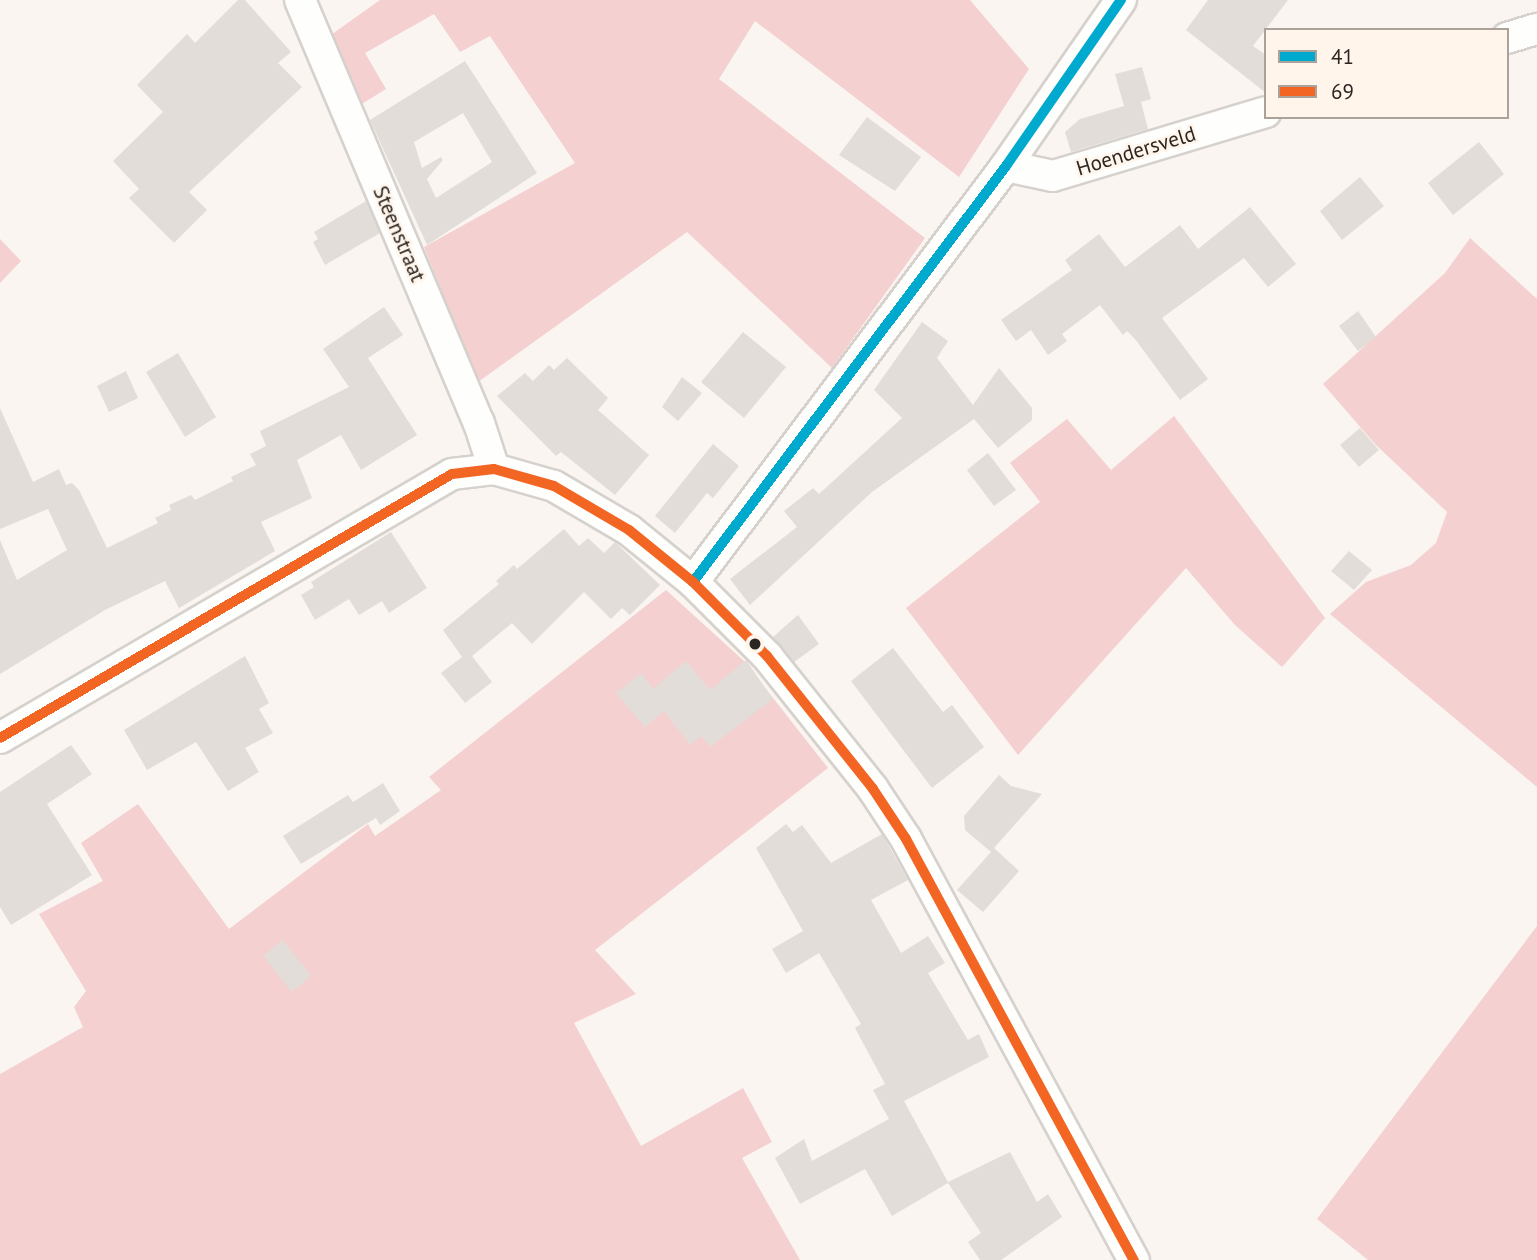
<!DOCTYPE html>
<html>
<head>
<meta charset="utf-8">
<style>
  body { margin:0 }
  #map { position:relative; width:1537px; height:1260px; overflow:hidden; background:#faf5f0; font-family:"PT Sans",sans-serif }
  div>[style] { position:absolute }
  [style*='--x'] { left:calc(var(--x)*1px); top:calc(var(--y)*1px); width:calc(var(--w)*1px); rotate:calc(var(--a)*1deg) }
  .green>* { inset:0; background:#f4d0d0 }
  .building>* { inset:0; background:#e2ddd9 }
  .roads { filter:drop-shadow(2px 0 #d6d1cc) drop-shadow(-2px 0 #d6d1cc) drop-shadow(0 2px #d6d1cc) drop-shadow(0 -2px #d6d1cc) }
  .minor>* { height:30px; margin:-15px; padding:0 15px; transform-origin:15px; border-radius:15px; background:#fefefd }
  .bus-1>* { height:10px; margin:-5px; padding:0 5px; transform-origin:5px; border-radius:5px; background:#00a9ce }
  .bus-2>* { height:10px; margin:-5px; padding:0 5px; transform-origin:5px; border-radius:5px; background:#f26522 }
  .dots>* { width:19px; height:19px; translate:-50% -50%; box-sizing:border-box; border:4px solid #fff5eb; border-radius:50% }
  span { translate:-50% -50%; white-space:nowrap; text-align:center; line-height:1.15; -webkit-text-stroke:5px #fff5eb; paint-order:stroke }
  .street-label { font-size:21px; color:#2b2622 }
  .legend { position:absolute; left:1264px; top:28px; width:245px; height:91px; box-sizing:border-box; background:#fff5eb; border:2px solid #aaa29b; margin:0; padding:9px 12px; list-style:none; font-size:21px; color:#2b2622 }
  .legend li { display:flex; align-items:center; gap:14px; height:35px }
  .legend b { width:35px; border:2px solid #aaa29b }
</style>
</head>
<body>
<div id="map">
  <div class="green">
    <i style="clip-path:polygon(380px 0,970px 0,1029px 69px,959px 177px,755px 21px,719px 79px,925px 238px,832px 368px,687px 232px,478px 382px,424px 247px,575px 163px,490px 36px,460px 52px,434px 14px,365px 53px,386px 89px,357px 107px,328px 37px)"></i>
    <i style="clip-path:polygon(1470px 238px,1537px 299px,1537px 787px,1330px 614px,1366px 582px,1411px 565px,1436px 543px,1447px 512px,1375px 444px,1323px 384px,1445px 273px)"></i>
    <i style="clip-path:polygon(0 239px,21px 261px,0 283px)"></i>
    <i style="clip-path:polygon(1174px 416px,1325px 618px,1282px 667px,1235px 625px,1186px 568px,1018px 755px,906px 608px,1040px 502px,1010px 463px,1067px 419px,1111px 470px)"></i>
    <i style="clip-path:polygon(666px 590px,744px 661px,828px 768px,595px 950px,636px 994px,574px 1023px,641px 1146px,743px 1088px,772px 1142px,742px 1158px,800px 1260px,0 1260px,0 1074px,83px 1027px,74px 1007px,86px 991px,39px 914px,103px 881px,81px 843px,138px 804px,229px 929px,368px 824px,375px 836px,441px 790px,429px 777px)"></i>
    <i style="clip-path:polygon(1537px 926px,1537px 1260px,1368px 1260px,1317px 1219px)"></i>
  </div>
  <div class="building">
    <i style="clip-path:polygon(238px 0,245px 0,291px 52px,278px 63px,302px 87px,189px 192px,207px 210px,174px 243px,129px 198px,139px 189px,113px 161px,163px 112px,137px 85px,187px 34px,195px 43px)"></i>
    <i style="clip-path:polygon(1208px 0,1288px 0,1253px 46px,1266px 55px,1266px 93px,1186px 30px)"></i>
    <i style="clip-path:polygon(evenodd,465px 61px,537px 173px,427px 245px,370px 120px,465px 61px,463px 113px,492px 162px,436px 198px,427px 179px,443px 160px,441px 157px,422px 168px,414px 142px,463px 113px)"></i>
    <i style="clip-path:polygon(1142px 67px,1151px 99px,1141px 102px,1148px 129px,1071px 152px,1065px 132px,1080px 119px,1124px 106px,1115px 74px)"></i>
    <i style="clip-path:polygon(867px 117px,921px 157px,895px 191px,839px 155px)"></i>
    <i style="clip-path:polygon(1479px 142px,1504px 174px,1453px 215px,1428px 183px)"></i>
    <i style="clip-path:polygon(1360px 177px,1384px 206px,1342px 240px,1320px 211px)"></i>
    <i style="clip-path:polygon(366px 201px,380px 233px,325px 265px,313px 242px,318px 239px,314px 232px)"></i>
    <i style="clip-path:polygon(1250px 207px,1296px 264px,1268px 287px,1244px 258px,1162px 318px,1208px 379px,1180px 400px,1135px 339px,1127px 331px,1123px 335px,1100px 305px,1062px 334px,1067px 341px,1048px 355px,1031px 330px,1016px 341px,1001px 320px,1072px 270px,1065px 260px,1099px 234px,1125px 267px,1180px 225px,1198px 249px)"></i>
    <i style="clip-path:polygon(384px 307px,403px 335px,368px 358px,417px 435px,361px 470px,341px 435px,297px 460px,312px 498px,261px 522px,275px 551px,179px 608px,165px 581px,105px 610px,0 674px,0 540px,17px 580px,67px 550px,48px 509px,0 529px,0 408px,33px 482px,59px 469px,66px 485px,72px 483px,79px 490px,107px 548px,158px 523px,155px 518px,171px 510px,169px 505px,191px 495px,195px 500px,233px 481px,231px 477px,256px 465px,250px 454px,266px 446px,260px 431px,349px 387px,323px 349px)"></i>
    <i style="clip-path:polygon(1358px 311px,1376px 337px,1358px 351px,1339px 326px)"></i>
    <i style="clip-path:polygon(922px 322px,948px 341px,937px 358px,973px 405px,999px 368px,1032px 408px,1032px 420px,998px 448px,974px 419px,872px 492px,750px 605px,730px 579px,797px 527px,784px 511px,813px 488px,819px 494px,902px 418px,874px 390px)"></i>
    <i style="clip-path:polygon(743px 332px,786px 367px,744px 418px,701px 382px)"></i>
    <i style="clip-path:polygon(178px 353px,216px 417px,185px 437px,146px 372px)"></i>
    <i style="clip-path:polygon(567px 358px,608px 398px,598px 410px,649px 455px,615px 495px,561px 452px,556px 456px,497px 396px,525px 373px,533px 381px,549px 365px,554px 370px)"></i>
    <i style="clip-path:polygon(126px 371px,138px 398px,109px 412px,97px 386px)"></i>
    <i style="clip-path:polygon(682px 377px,702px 393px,678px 421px,662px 407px)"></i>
    <i style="clip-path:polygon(1360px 428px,1379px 450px,1359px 467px,1340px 445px)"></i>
    <i style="clip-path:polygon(713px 444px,739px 466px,713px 498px,707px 493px,675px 533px,655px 516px)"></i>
    <i style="clip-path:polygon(988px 453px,1016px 490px,994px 506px,967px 470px)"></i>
    <i style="clip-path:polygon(564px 529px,579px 546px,588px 538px,604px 553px,615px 542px,660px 585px,630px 615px,622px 608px,611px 619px,584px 592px,532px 644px,512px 623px,472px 656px,492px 682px,465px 703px,441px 673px,462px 657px,443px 630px,499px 584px,496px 581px,514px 565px,517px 569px)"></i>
    <i style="clip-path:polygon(391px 532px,427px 588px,389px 613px,382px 601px,359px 615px,349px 599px,315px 620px,301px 595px,314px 587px,311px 582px)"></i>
    <i style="clip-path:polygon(1349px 551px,1372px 570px,1354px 590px,1331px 571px)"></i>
    <i style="clip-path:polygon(798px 615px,819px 644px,794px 662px,773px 637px)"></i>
    <i style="clip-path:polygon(893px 648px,943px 712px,952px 705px,984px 747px,932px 788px,851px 681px)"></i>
    <i style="clip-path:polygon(245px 656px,269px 703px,259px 709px,273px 733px,245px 748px,259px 772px,228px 791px,196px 742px,147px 770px,124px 730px)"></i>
    <i style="clip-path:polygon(746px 660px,773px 699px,710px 747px,701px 736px,690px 745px,664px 711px,645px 727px,616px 693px,641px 673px,653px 689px,686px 661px,710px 690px)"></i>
    <i style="clip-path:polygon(71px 745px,92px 774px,47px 804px,92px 875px,11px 925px,0 907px,0 792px)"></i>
    <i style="clip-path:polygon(999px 775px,1011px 786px,1042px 794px,994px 848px,1019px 871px,983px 912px,957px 890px,991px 852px,965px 830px,964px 816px)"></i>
    <i style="clip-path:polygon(383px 783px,400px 811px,380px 825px,376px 818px,301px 864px,283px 836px,348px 795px,353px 802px)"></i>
    <i style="clip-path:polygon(786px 824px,793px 832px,802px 825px,831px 863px,882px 834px,908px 880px,871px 900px,901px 953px,928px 936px,945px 963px,928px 973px,968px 1040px,979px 1034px,989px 1057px,904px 1101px,948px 1182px,1010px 1152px,1037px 1202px,1048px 1194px,1062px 1217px,1001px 1260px,980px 1260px,968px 1242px,981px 1233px,948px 1183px,892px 1216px,865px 1169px,800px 1204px,775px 1158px,804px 1139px,812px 1161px,889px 1119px,873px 1090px,885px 1084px,855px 1028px,861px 1024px,819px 953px,786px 973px,772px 949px,803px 931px,756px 848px)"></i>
    <i style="clip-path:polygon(283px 940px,311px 976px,292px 992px,263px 956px)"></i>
  </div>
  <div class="roads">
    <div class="minor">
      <i style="--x:300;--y:0;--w:459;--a:67.1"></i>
      <i style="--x:479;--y:423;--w:48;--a:71.9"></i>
      <i style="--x:1507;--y:38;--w:31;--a:-17"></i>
      <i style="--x:1006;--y:166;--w:48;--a:12"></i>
      <i style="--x:1053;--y:176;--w:222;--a:-16.7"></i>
      <i style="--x:693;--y:582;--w:521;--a:-53.04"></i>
      <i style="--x:1006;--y:166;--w:202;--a:-55.3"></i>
      <i style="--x:0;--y:738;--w:523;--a:-30.29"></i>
      <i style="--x:452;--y:474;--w:42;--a:-6.8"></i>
      <i style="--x:494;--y:469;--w:62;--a:15.8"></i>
      <i style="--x:554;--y:486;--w:87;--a:30.4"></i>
      <i style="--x:629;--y:530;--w:82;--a:39.1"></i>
      <i style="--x:693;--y:582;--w:105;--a:45"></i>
      <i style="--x:767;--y:656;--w:170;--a:51.4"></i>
      <i style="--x:873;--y:789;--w:60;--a:56.6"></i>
      <i style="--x:906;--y:839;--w:479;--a:61.6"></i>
    </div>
  </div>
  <div class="bus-1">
    <i style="--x:693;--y:582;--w:521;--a:-53.04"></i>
    <i style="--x:1006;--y:166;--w:202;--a:-55.3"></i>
  </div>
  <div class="bus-2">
    <i style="--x:0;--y:738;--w:523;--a:-30.29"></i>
    <i style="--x:452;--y:474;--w:42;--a:-6.8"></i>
    <i style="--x:494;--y:469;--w:62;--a:15.8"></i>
    <i style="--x:554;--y:486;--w:87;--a:30.4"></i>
    <i style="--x:629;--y:530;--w:82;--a:39.1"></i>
    <i style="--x:693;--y:582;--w:105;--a:45"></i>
    <i style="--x:767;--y:656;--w:170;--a:51.4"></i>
    <i style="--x:873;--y:789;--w:60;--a:56.6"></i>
    <i style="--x:906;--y:839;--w:479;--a:61.6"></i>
  </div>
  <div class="dots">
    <i style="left:755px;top:644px;background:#2b2622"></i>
  </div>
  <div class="street-label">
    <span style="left:1136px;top:151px;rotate:-17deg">Hoendersveld</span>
    <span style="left:399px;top:234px;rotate:67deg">Steenstraat</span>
  </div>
  <ul class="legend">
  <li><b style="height:9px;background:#00a9ce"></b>41</li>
  <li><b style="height:9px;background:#f26522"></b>69</li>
  </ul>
</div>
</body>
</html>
